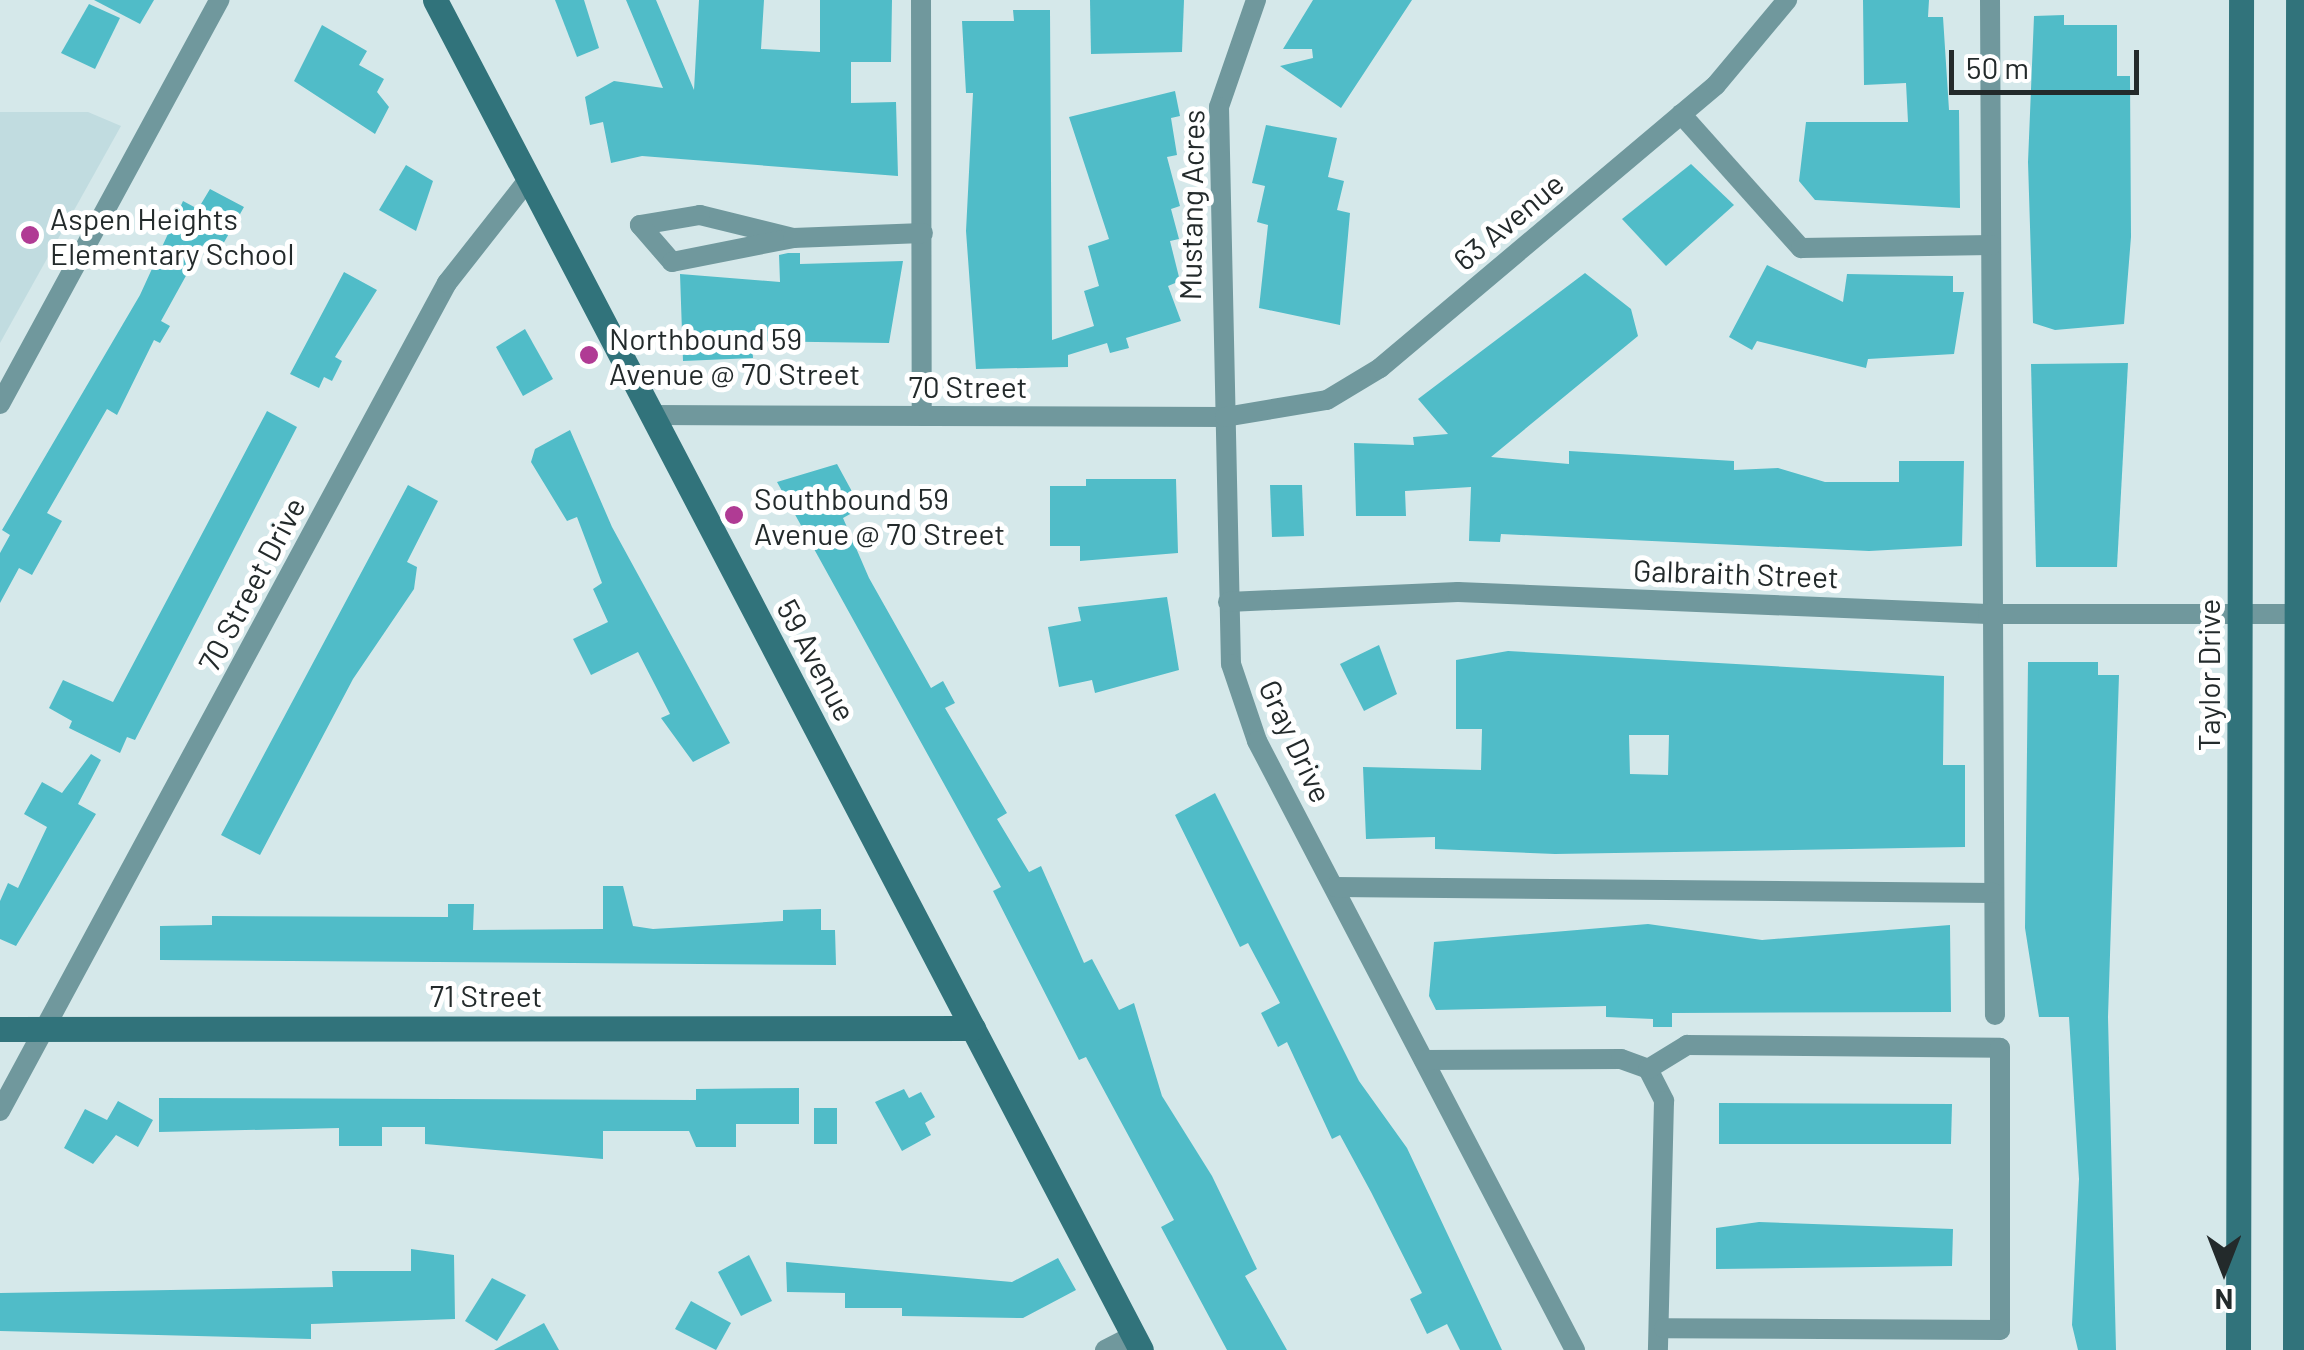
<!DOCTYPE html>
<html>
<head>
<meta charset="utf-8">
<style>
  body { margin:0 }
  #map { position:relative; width:2304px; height:1350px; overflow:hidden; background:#d5e8ea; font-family:Barlow,sans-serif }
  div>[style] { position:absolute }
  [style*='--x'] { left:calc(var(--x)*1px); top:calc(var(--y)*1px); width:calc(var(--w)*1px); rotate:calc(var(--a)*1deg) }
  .built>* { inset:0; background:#c1dce0 }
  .building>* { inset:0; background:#50bcc8 }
  .street>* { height:20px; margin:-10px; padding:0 10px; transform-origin:10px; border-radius:10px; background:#70989d }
  .secondary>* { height:25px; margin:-12.5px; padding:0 12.5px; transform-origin:12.5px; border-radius:12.5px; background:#31737b }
  .dots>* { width:28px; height:28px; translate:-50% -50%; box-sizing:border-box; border:5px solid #fff; border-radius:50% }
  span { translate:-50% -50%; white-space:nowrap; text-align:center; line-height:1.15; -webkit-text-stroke:10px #fff; paint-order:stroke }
  .street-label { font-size:30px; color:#232a2b }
  .poi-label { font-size:30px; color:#232a2b }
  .left { translate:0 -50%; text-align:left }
  .north { position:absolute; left:2174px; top:1220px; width:100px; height:100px; -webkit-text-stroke:8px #fff; paint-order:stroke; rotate:180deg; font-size:28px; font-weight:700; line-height:40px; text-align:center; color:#232a2b }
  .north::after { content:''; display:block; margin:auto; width:35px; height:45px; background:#232a2b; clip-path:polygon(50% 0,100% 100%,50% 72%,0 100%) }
  .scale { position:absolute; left:1949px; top:50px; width:190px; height:45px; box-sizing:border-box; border:5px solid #232a2b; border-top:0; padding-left:12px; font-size:30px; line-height:35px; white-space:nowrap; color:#232a2b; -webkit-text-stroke:8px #fff; paint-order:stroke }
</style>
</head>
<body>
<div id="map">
  <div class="built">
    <i style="clip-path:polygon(0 112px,88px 112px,121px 126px,0 343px)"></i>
  </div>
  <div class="building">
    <i style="clip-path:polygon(94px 0,154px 0,140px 24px)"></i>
    <i style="clip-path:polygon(555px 0,584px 0,599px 48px,577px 57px)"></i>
    <i style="clip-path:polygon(626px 0,656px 0,694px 90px,699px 0,764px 0,761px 49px,820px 52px,820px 0,892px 0,891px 62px,851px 62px,851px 103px,896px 102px,898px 176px,642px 156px,611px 163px,603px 122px,590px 125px,585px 97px,614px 81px,663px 88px)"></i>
    <i style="clip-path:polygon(1090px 0,1184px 0,1182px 52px,1091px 54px)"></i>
    <i style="clip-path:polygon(1313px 0,1412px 0,1341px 108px,1280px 66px,1313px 58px,1312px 49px,1283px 49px)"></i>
    <i style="clip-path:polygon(1863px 0,1929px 0,1928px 17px,1943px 17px,1949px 110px,1959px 110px,1960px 208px,1815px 200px,1799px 181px,1806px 122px,1908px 122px,1906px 83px,1864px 85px)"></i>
    <i style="clip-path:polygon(89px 4px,120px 18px,95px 69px,61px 53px)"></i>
    <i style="clip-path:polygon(1013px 10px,1050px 10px,1052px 340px,1094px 326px,1084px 291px,1099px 286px,1088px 246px,1109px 239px,1069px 117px,1175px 91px,1180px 116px,1171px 118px,1177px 155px,1167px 157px,1180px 206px,1171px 209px,1179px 239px,1170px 241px,1180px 281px,1168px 286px,1181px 321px,1126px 338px,1129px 348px,1110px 353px,1107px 343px,1068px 355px,1068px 367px,976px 369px,966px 231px,973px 93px,966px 93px,962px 21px,1014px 21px)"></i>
    <i style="clip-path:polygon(2064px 15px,2064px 25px,2117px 25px,2117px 76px,2130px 76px,2131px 237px,2124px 324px,2055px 330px,2033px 323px,2028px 162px,2034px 16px)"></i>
    <i style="clip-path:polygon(322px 25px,367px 51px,359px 65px,384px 79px,377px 92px,389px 107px,375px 134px,294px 81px)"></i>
    <i style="clip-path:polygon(1266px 125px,1337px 138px,1328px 177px,1344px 181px,1337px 210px,1350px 213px,1340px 325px,1259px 308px,1268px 225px,1257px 222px,1265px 186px,1252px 183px)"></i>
    <i style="clip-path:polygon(1691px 164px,1734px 205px,1666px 266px,1622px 219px)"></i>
    <i style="clip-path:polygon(406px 165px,433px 181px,416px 231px,379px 210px)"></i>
    <i style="clip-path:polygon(210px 189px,244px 207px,218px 253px,203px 245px,161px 321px,170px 326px,160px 343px,154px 340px,117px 415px,107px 409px,47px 513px,62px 521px,32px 575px,19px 568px,0 603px,0 553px,10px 535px,2px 530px,140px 295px,183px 201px,198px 209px)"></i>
    <i style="clip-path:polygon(788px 253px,800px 253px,800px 264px,903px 261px,889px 343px,752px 341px,753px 358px,683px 361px,680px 274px,780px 282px,779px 255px)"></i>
    <i style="clip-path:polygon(1767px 265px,1843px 302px,1847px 274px,1953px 276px,1953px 292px,1964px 292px,1954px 354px,1868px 359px,1866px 368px,1757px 341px,1752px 350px,1729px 337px)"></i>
    <i style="clip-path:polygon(344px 272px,377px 290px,335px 357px,342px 361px,332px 381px,324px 377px,319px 388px,290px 374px)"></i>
    <i style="clip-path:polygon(1585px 273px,1631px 309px,1638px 336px,1491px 457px,1569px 464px,1569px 451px,1734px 461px,1734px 470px,1778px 468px,1825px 482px,1899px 482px,1899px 461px,1964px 461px,1962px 546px,1869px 551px,1501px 534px,1500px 542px,1469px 541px,1471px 487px,1405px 491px,1406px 516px,1356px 516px,1354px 443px,1414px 445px,1413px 437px,1448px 434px,1418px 399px)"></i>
    <i style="clip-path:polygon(525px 329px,553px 379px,523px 396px,496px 347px)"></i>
    <i style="clip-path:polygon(2128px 363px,2117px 567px,2036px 567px,2031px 364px)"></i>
    <i style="clip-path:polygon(267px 411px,297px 427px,135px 740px,127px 737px,120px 753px,69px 728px,72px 721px,49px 708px,63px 680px,113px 702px)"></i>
    <i style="clip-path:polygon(570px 430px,612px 527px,730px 743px,693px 762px,661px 718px,670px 714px,638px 652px,591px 675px,573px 639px,608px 622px,593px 589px,602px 583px,577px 517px,567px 521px,531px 462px,535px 449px)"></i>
    <i style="clip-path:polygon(837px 464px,861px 508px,843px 518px,869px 578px,931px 688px,943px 681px,955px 703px,945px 708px,1007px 813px,997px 819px,1029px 872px,1041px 866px,1084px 963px,1092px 959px,1119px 1010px,1134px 1003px,1162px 1096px,1212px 1176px,1257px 1269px,1245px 1276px,1287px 1350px,1227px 1350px,1161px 1227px,1174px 1220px,1086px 1057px,1079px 1060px,993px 891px,1001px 887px,777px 482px)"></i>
    <i style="clip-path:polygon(1086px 479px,1176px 479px,1178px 553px,1080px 561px,1080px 546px,1050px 546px,1050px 486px,1086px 486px)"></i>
    <i style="clip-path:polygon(408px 485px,438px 501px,407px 562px,417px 567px,414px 589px,353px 679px,260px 855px,221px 835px)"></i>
    <i style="clip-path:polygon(1270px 485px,1302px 485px,1304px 536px,1272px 537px)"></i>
    <i style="clip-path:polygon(1167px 597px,1179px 670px,1095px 693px,1092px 680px,1059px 687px,1048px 627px,1081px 621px,1078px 607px)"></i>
    <i style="clip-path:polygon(1379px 645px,1397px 694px,1364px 711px,1340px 664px)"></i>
    <i style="clip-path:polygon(evenodd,1508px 651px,1944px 676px,1943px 765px,1965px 765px,1965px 847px,1555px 854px,1435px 849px,1435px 837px,1366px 839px,1363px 767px,1481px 770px,1482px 729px,1456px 729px,1456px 660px,1508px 651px,1629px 735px,1669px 735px,1668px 775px,1630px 774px,1629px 735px)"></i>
    <i style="clip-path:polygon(2028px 662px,2098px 662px,2098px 675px,2119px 675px,2108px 1017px,2116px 1350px,2078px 1350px,2072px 1325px,2079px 1179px,2069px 1017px,2039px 1017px,2025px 928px)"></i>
    <i style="clip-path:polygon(91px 754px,101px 760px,78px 804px,96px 814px,16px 946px,0 939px,0 901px,8px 883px,18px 888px,47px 827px,24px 814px,42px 782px,62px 793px)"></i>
    <i style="clip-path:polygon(1215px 793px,1359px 1081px,1407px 1148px,1502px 1350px,1460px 1350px,1447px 1324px,1427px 1334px,1410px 1299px,1422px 1293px,1371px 1192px,1340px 1135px,1332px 1139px,1287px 1042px,1278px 1047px,1261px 1013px,1280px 1003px,1248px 943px,1240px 947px,1175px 815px)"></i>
    <i style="clip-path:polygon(603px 886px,623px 886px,633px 926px,653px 929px,783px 921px,783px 910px,821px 909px,821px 930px,835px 930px,836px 965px,160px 960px,160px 926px,212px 925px,212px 916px,448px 917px,448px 904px,474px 904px,473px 930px,603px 929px)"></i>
    <i style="clip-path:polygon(1648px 924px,1762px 940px,1950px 925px,1951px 1012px,1672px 1013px,1672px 1027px,1653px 1027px,1653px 1019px,1606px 1017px,1606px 1006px,1436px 1010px,1429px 996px,1434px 942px)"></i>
    <i style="clip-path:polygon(799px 1088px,799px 1124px,736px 1124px,736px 1147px,696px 1147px,689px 1131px,603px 1131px,603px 1159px,425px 1144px,425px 1127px,382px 1127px,382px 1146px,339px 1146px,339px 1128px,159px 1132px,159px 1098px,696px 1100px,696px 1089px)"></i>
    <i style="clip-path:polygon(904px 1089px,909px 1098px,921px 1092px,935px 1117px,925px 1123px,931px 1135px,902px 1151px,875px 1102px)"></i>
    <i style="clip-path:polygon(118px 1101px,153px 1120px,138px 1147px,116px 1135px,93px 1164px,64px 1148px,85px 1109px,107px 1120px)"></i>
    <i style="clip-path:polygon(1719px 1103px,1952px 1104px,1951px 1144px,1719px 1144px)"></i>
    <i style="clip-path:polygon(814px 1108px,837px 1108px,837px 1144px,814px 1144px)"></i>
    <i style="clip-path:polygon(1759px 1222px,1953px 1229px,1952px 1266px,1716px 1269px,1716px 1228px)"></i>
    <i style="clip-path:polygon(411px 1249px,454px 1255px,455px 1319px,311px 1324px,311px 1339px,0 1331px,0 1293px,333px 1287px,332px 1271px,411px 1271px)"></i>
    <i style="clip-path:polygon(749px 1255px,772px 1301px,741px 1316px,718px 1272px)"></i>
    <i style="clip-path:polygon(1058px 1258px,1076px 1290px,1023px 1318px,902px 1316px,902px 1308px,845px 1308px,845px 1293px,787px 1292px,786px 1262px,1012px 1282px)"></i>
    <i style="clip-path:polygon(492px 1278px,526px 1295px,497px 1341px,465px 1321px)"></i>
    <i style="clip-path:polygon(691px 1301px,731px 1323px,716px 1350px,675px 1329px)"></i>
    <i style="clip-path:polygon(544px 1323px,559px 1350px,494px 1350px)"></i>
  </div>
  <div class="street">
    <i style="--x:921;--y:0;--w:416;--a:89.9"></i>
    <i style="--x:1256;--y:0;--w:113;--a:109.1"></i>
    <i style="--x:1219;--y:107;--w:557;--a:88.77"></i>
    <i style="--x:1231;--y:664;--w:81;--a:71.3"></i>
    <i style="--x:1257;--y:741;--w:687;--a:62.43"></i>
    <i style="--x:1990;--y:0;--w:1015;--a:89.72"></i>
    <i style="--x:1681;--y:114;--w:180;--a:48.2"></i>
    <i style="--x:1801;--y:248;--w:190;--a:-0.9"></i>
    <i style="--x:793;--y:238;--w:96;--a:-166.1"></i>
    <i style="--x:700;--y:215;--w:61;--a:170.5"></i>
    <i style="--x:640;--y:225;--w:49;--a:49.1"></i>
    <i style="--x:672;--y:262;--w:123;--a:-11.2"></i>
    <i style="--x:793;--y:238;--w:130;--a:-2.2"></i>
    <i style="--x:0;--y:404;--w:460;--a:-61.5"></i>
    <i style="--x:652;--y:415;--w:573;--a:0.2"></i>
    <i style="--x:1225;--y:417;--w:103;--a:-9.5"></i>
    <i style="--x:1327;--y:400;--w:62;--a:-31.1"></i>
    <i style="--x:1380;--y:368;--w:439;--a:-40.1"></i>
    <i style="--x:1716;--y:85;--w:111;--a:-50.1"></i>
    <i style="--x:1228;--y:602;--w:230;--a:-2.5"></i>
    <i style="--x:1458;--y:592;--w:530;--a:2.38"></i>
    <i style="--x:1988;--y:614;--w:316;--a:0"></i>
    <i style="--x:1335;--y:887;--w:659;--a:0.52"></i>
    <i style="--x:1424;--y:1060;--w:197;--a:-0.3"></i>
    <i style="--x:1621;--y:1059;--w:29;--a:20"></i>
    <i style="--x:1648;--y:1069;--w:36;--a:63"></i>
    <i style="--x:1664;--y:1101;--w:249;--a:91.4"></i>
    <i style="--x:1648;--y:1069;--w:46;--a:-31.6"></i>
    <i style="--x:1687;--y:1045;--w:313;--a:0.5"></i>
    <i style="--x:2000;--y:1048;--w:282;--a:90"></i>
    <i style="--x:2000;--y:1330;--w:336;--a:-179.7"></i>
    <i style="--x:0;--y:1111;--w:941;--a:-61.64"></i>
    <i style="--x:447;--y:283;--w:131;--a:-51.8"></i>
    <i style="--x:1105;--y:1350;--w:33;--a:-27"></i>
  </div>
  <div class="secondary">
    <i style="--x:435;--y:0;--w:1523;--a:62.39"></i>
    <i style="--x:0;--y:1029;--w:973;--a:-0.06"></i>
    <i style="--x:2238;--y:1350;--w:1350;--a:-89.87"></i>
    <i style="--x:2295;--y:1350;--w:1350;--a:-89.87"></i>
  </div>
  <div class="dots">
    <i style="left:30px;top:235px;background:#b03b94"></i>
    <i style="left:589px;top:355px;background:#b03b94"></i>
    <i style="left:734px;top:515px;background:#b03b94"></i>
  </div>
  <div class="street-label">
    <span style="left:1191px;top:205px;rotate:-89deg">Mustang Acres</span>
    <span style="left:1508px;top:221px;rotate:-40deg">63 Avenue</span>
    <span style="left:968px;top:386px">70 Street</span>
    <span style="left:1736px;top:573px;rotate:2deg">Galbraith Street</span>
    <span style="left:251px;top:584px;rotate:-62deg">70 Street Drive</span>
    <span style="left:817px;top:660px;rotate:62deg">59 Avenue</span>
    <span style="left:2208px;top:675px;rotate:-90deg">Taylor Drive</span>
    <span style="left:1296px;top:741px;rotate:65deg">Gray Drive</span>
    <span style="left:486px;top:995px">71 Street</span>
  </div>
  <div class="poi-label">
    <span class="left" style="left:50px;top:235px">Aspen Heights<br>Elementary School</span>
    <span class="left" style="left:609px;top:355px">Northbound 59<br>Avenue @ 70 Street</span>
    <span class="left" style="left:754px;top:515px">Southbound 59<br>Avenue @ 70 Street</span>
  </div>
  <div class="north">N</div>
  <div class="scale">50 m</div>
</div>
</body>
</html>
